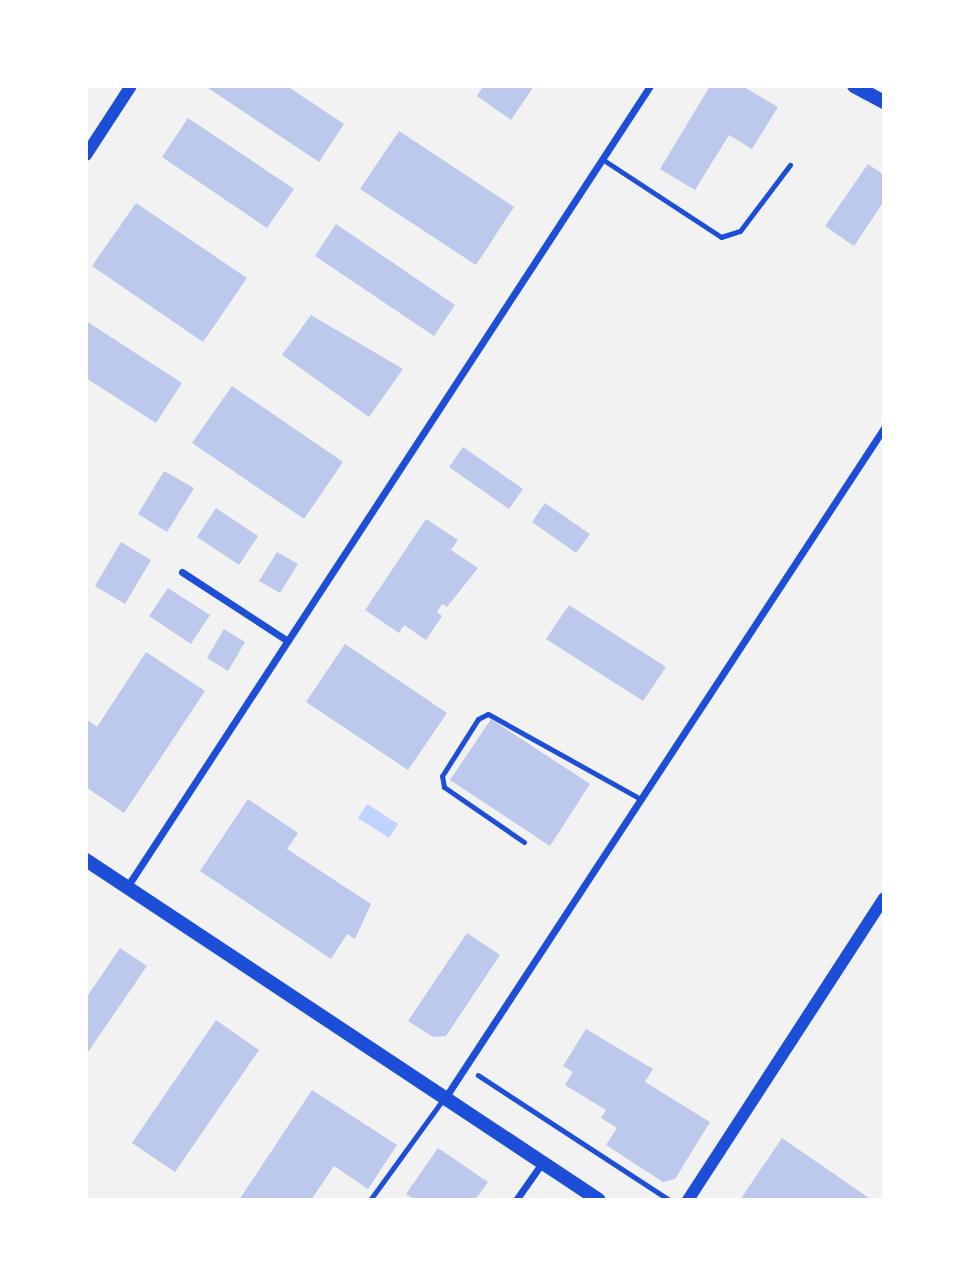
<!DOCTYPE html>
<html>
<head>
<meta charset="utf-8">
<style>
  body { margin:0 }
  #map { position:relative; width:970px; height:1286px; overflow:hidden; background:#f2f2f2; font-family:"Times New Roman",serif }
  div>[style] { position:absolute }
  [style*='--x'] { left:calc(var(--x)*1px); top:calc(var(--y)*1px); width:calc(var(--w)*1px); rotate:calc(var(--a)*1deg) }
  .water>* { inset:0; background:#bfd3fe }
  .building>* { inset:0; background:#bdc9ec }
  .path>* { height:4.5px; margin:-2.25px; padding:0 2.25px; transform-origin:2.25px; border-radius:2.25px; background:#1d4ed8 }
  .service>* { height:5px; margin:-2.5px; padding:0 2.5px; transform-origin:2.5px; border-radius:2.5px; background:#1d4ed8 }
  .minor>* { height:7px; margin:-3.5px; padding:0 3.5px; transform-origin:3.5px; border-radius:3.5px; background:#1d4ed8 }
  .tertiary>* { height:12px; margin:-6px; padding:0 6px; transform-origin:6px; border-radius:6px; background:#1d4ed8 }
  .secondary>* { height:14px; margin:-7px; padding:0 7px; transform-origin:7px; border-radius:7px; background:#1d4ed8 }
  span { translate:-50% -50%; white-space:nowrap; text-align:center; line-height:1.15; -webkit-text-stroke:7px #fff; paint-order:stroke }
  .frame { position:absolute; inset:0; border:88px solid #fff; pointer-events:none }
</style>
</head>
<body>
<div id="map">
  <div class="water">
    <i style="clip-path:polygon(367px 804px,398px 824px,389px 838px,358px 818px)"></i>
  </div>
  <div class="building">
    <i style="clip-path:polygon(205px 86px,287px 86px,344px 124px,319px 162px)"></i>
    <i style="clip-path:polygon(483px 86px,534px 86px,511px 120px,477px 96px)"></i>
    <i style="clip-path:polygon(710px 86px,742px 86px,778px 107px,752px 149px,729px 135px,695px 190px,660px 169px)"></i>
    <i style="clip-path:polygon(188px 118px,294px 189px,267px 228px,162px 157px)"></i>
    <i style="clip-path:polygon(399px 131px,514px 207px,476px 265px,360px 189px)"></i>
    <i style="clip-path:polygon(868px 164px,884px 175px,884px 201px,854px 246px,825px 226px)"></i>
    <i style="clip-path:polygon(136px 203px,247px 278px,203px 342px,92px 266px)"></i>
    <i style="clip-path:polygon(336px 224px,455px 305px,434px 336px,315px 256px)"></i>
    <i style="clip-path:polygon(311px 315px,403px 369px,369px 417px,282px 355px)"></i>
    <i style="clip-path:polygon(86px 321px,182px 383px,156px 423px,86px 378px)"></i>
    <i style="clip-path:polygon(232px 386px,343px 462px,304px 519px,192px 443px)"></i>
    <i style="clip-path:polygon(463px 447px,523px 489px,509px 509px,449px 467px)"></i>
    <i style="clip-path:polygon(164px 471px,194px 488px,167px 532px,138px 514px)"></i>
    <i style="clip-path:polygon(545px 503px,590px 534px,576px 553px,532px 522px)"></i>
    <i style="clip-path:polygon(216px 508px,258px 536px,239px 565px,197px 537px)"></i>
    <i style="clip-path:polygon(426px 519px,458px 540px,451px 550px,478px 568px,447px 607px,442px 604px,437px 612px,442px 616px,426px 640px,404px 625px,399px 633px,365px 610px)"></i>
    <i style="clip-path:polygon(121px 542px,151px 560px,125px 604px,95px 586px)"></i>
    <i style="clip-path:polygon(277px 552px,298px 564px,280px 593px,259px 581px)"></i>
    <i style="clip-path:polygon(168px 588px,210px 615px,191px 644px,149px 616px)"></i>
    <i style="clip-path:polygon(569px 605px,666px 667px,643px 701px,546px 639px)"></i>
    <i style="clip-path:polygon(224px 629px,245px 642px,228px 671px,207px 658px)"></i>
    <i style="clip-path:polygon(345px 644px,447px 713px,408px 770px,306px 702px)"></i>
    <i style="clip-path:polygon(146px 652px,205px 691px,124px 813px,86px 787px,86px 719px,97px 727px)"></i>
    <i style="clip-path:polygon(491px 719px,590px 784px,550px 846px,450px 780px)"></i>
    <i style="clip-path:polygon(248px 799px,298px 833px,287px 849px,371px 904px,355px 939px,347px 934px,331px 959px,200px 871px)"></i>
    <i style="clip-path:polygon(467px 933px,500px 955px,446px 1036px,433px 1037px,408px 1021px)"></i>
    <i style="clip-path:polygon(120px 948px,147px 966px,86px 1055px,86px 998px)"></i>
    <i style="clip-path:polygon(216px 1020px,259px 1050px,175px 1172px,132px 1143px)"></i>
    <i style="clip-path:polygon(586px 1029px,653px 1069px,645px 1082px,710px 1122px,675px 1179px,663px 1182px,606px 1145px,617px 1128px,601px 1118px,606px 1110px,565px 1085px,573px 1072px,563px 1066px)"></i>
    <i style="clip-path:polygon(312px 1090px,397px 1145px,368px 1189px,334px 1166px,311px 1200px,239px 1200px)"></i>
    <i style="clip-path:polygon(782px 1138px,872px 1200px,740px 1200px)"></i>
    <i style="clip-path:polygon(438px 1148px,488px 1182px,475px 1200px,415px 1200px,406px 1194px)"></i>
  </div>
  <div class="path">
    <i style="--x:478;--y:1075;--w:229;--a:33.1"></i>
  </div>
  <div class="service">
    <i style="--x:602;--y:159;--w:142;--a:33.2"></i>
    <i style="--x:721;--y:237;--w:20;--a:-18"></i>
    <i style="--x:740;--y:231;--w:83;--a:-52.9"></i>
    <i style="--x:524;--y:842;--w:97;--a:-145.5"></i>
    <i style="--x:444;--y:787;--w:11;--a:-100"></i>
    <i style="--x:442;--y:776;--w:67;--a:-57.7"></i>
    <i style="--x:478;--y:719;--w:11;--a:-27"></i>
    <i style="--x:488;--y:714;--w:175;--a:29.1"></i>
    <i style="--x:370;--y:1200;--w:126;--a:-54"></i>
  </div>
  <div class="minor">
    <i style="--x:182;--y:572;--w:126;--a:33.1"></i>
    <i style="--x:127;--y:887;--w:957;--a:-56.86"></i>
    <i style="--x:445;--y:1098;--w:801;--a:-56.77"></i>
    <i style="--x:516;--y:1200;--w:45;--a:-54.9"></i>
  </div>
  <div class="tertiary">
    <i style="--x:86;--y:155;--w:82;--a:-56.9"></i>
    <i style="--x:688;--y:1200;--w:360;--a:-57"></i>
  </div>
  <div class="secondary">
    <i style="--x:854;--y:86;--w:34;--a:28"></i>
    <i style="--x:86;--y:860;--w:615;--a:33.54"></i>
  </div>
  <div class="frame"></div>
</div>
</body>
</html>
